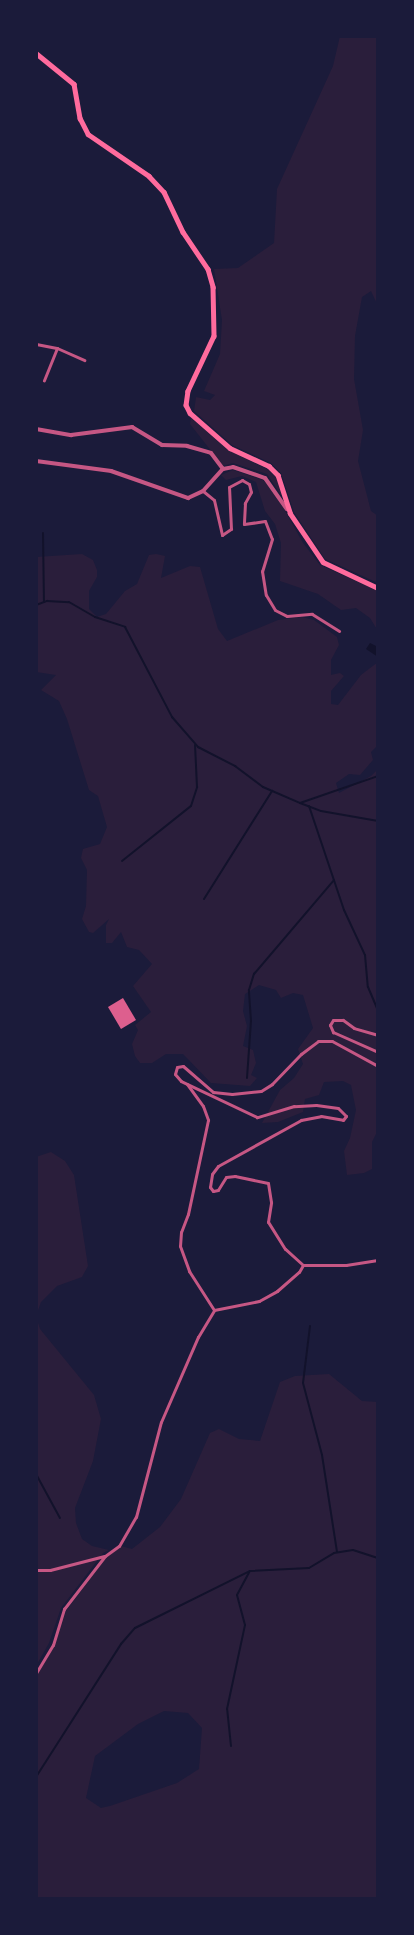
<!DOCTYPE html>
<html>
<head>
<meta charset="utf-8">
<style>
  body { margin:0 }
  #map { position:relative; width:414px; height:1935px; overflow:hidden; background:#1b1b3a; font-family:"Golos Text",sans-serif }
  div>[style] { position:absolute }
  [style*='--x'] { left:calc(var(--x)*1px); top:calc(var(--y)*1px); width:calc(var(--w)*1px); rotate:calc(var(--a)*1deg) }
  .green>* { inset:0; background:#2a1e3b }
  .water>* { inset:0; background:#12122b }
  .stream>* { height:2px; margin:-1px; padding:0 1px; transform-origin:1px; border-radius:1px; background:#12122b }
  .building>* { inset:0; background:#dd5f8e }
  .minor>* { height:3px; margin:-1.5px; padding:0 1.5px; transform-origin:1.5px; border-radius:1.5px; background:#c65784 }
  .tertiary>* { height:4px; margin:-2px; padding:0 2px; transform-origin:2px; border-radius:2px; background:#c65784 }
  .secondary>* { height:4.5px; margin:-2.25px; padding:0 2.25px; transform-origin:2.25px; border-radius:2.25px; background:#ff6b9d }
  span { translate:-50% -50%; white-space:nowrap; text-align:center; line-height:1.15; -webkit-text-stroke:4.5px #1b1b3a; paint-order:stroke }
  .frame { position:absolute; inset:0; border:38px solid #1b1b3a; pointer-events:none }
</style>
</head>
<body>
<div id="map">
  <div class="green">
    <i style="clip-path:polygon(340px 36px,378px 36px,378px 306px,371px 291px,362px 297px,355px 336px,354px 379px,363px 430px,358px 461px,371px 511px,378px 516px,378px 583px,325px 559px,294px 512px,281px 473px,271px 463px,232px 445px,194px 411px,196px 397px,210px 400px,215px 395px,204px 391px,220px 354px,222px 320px,214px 269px,238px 268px,274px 243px,277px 189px,333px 66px)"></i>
    <i style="clip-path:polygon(191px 418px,228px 450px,267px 469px,276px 477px,285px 501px,267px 474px,233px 463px,223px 466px,190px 424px)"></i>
    <i style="clip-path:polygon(233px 470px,263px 480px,274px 491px,303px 543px,320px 565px,378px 591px,378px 631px,370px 618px,356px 608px,341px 610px,318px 594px,280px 581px,281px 543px,275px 524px,265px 511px,256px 482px,242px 476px,226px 480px,221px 475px)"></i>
    <i style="clip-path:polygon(82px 554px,93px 560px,97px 570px,97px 577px,89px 591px,89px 609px,97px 617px,106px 614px,125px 591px,137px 584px,149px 555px,156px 554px,165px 556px,161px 578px,190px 566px,200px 567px,218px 629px,227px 641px,278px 620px,302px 617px,314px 620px,337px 637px,339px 645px,331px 660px,331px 675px,340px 673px,344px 676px,331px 691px,331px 704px,338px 705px,361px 675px,378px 662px,378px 745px,371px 752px,373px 760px,360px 775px,349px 774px,336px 783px,339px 793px,371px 776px,378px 769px,378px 1130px,372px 1142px,372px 1169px,364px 1173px,347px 1175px,344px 1151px,350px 1138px,356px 1110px,351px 1085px,343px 1081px,324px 1082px,319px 1095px,305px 1099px,303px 1112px,278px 1122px,262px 1123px,280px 1090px,294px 1078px,303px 1064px,298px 1049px,313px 1028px,303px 995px,293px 993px,281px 998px,276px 990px,259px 985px,245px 994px,243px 1011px,247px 1026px,243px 1046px,253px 1050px,256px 1063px,251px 1075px,257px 1078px,250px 1086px,211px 1083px,183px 1054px,166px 1054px,152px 1063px,140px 1063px,135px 1056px,132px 1044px,138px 1030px,135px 1025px,151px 1012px,133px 986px,152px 964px,139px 950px,127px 947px,121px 932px,112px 943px,106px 943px,106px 925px,109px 919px,93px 933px,89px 932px,82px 919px,86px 906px,87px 870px,81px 858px,83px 849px,100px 844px,107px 827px,98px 796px,89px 790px,67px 719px,59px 701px,41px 690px,56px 675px,36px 672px,36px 557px)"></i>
    <i style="clip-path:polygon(51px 1152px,65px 1161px,74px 1175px,88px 1266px,82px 1277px,57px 1286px,41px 1302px,36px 1316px,36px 1157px)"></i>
    <i style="clip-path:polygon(36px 1316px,40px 1329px,94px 1395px,101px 1419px,93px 1461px,75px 1508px,76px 1523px,82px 1539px,92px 1546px,109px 1550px,103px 1553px,61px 1608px,49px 1643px,36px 1666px)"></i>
    <i style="clip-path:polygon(evenodd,329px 1374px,362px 1401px,378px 1402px,378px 1899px,36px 1899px,36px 1676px,55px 1646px,66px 1611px,106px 1558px,121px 1546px,132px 1549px,160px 1527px,181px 1499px,210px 1433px,219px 1429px,239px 1439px,260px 1441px,280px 1382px,295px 1376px,329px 1374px,164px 1711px,188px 1713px,202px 1728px,199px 1769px,177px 1783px,110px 1806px,101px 1808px,86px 1798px,95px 1756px,138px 1724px,164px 1711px)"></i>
  </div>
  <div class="water">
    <i style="clip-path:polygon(370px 643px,378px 647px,378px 657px,366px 649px)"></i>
  </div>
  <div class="stream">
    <i style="--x:43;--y:533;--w:69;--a:89.2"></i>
    <i style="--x:36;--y:605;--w:12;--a:-20"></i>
    <i style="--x:47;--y:601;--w:22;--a:3"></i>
    <i style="--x:69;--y:602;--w:30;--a:30"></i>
    <i style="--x:95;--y:617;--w:32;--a:18"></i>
    <i style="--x:125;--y:627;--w:102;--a:62.4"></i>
    <i style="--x:172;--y:717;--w:40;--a:49"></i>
    <i style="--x:198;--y:747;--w:42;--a:27.2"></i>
    <i style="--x:235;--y:766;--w:35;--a:37"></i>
    <i style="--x:263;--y:787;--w:40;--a:23.4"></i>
    <i style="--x:300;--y:803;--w:22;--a:21"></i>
    <i style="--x:321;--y:811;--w:58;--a:10"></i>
    <i style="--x:300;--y:803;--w:83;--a:-19.1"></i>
    <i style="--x:309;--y:806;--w:110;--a:71.4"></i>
    <i style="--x:344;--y:910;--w:50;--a:65"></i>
    <i style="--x:365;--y:955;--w:32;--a:85"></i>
    <i style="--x:368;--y:987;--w:25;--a:67"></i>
    <i style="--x:122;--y:861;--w:88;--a:-38.6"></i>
    <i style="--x:191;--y:806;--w:20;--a:-72"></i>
    <i style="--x:197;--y:787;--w:42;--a:-92.7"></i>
    <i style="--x:204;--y:899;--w:128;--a:-57.8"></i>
    <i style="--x:247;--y:1078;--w:57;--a:-86"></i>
    <i style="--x:251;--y:1021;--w:31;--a:-94"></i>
    <i style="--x:249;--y:990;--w:17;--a:-73"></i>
    <i style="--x:254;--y:974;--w:123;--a:-49.6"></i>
    <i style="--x:310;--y:1326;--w:57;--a:97"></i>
    <i style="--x:303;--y:1383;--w:74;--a:75.2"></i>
    <i style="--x:322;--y:1455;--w:98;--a:81.2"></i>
    <i style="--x:36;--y:1474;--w:50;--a:61.4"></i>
    <i style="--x:231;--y:1746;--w:37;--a:-96"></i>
    <i style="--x:227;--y:1709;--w:86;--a:-77.9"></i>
    <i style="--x:245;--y:1625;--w:31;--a:-105"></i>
    <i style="--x:237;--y:1595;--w:27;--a:-62"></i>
    <i style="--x:36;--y:1777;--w:158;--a:-57.4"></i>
    <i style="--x:121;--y:1644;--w:21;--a:-49"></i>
    <i style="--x:135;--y:1628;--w:128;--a:-26.4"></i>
    <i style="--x:250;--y:1571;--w:59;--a:-2.9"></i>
    <i style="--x:309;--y:1568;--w:29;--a:-31"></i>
    <i style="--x:334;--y:1553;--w:19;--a:-9"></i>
    <i style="--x:353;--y:1550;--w:26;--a:18"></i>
  </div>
  <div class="building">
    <i style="clip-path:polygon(123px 998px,136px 1020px,121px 1029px,108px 1007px)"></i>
  </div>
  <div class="minor">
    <i style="--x:36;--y:344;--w:21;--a:11"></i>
    <i style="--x:57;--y:348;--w:35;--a:112"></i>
    <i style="--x:57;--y:348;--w:30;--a:24"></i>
    <i style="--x:203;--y:491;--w:14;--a:39"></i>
    <i style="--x:214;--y:500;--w:36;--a:77"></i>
    <i style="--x:222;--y:535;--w:11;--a:-34"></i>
    <i style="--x:231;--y:529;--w:42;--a:-92.7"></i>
    <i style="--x:229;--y:487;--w:15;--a:-28"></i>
    <i style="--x:242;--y:480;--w:8;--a:30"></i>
    <i style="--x:249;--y:484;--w:8;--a:76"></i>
    <i style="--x:251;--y:492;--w:13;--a:119"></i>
    <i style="--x:245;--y:503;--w:21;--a:93"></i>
    <i style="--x:244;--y:524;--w:21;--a:-8"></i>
    <i style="--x:265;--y:521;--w:19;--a:69"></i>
    <i style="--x:272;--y:539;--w:34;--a:107"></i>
    <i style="--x:262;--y:571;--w:24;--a:81"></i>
    <i style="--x:266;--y:595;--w:17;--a:59"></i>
    <i style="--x:275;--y:610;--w:13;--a:27"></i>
    <i style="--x:287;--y:616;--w:25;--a:-5"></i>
    <i style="--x:312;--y:614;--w:32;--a:32"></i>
    <i style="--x:378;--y:1035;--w:25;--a:-164"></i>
    <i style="--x:354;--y:1028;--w:14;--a:-144"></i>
    <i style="--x:343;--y:1020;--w:10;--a:180"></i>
    <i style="--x:333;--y:1020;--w:6;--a:121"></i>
    <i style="--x:330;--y:1025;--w:8;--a:67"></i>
    <i style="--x:333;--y:1032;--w:49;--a:24"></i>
    <i style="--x:187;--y:1084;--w:27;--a:54"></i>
    <i style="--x:203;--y:1106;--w:15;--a:70"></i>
    <i style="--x:208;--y:1120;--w:96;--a:102"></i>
    <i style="--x:188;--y:1214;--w:19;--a:111"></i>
    <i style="--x:181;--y:1232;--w:14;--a:94"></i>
    <i style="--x:180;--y:1246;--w:27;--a:70"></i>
    <i style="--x:189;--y:1271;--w:46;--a:57.3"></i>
    <i style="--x:303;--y:1265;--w:43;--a:0"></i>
    <i style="--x:346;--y:1265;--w:32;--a:-9"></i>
    <i style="--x:36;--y:1570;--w:14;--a:0"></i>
    <i style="--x:50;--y:1570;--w:56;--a:-14.5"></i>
    <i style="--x:36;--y:1673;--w:33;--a:-59"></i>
    <i style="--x:53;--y:1645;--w:38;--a:-73"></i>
    <i style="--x:64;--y:1609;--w:67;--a:-52.3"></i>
    <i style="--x:105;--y:1556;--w:17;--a:-36"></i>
    <i style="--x:119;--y:1546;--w:34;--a:-60"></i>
    <i style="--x:136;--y:1517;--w:98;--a:-75.3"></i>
    <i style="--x:161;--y:1422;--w:93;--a:-66.5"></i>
    <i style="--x:198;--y:1337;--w:31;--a:-59"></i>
    <i style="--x:214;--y:1310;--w:46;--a:-11.3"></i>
    <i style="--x:259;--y:1301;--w:21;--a:-29"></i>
    <i style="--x:277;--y:1291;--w:29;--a:-41"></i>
    <i style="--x:299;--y:1272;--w:8;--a:-60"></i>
    <i style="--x:303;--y:1265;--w:24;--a:-138"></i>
    <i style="--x:285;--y:1249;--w:32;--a:-122"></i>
    <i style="--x:268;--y:1222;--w:20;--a:-81"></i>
    <i style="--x:271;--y:1202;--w:19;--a:-99"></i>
    <i style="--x:268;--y:1183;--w:34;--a:-168"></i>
    <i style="--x:235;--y:1176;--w:9;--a:174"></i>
    <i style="--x:226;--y:1177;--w:15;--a:122"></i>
    <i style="--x:218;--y:1190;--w:5;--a:169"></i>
    <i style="--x:213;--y:1191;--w:5;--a:-127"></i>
    <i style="--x:210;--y:1187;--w:13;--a:-81"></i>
    <i style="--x:212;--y:1174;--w:10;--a:-53"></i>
    <i style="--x:218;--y:1166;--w:95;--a:-29"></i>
    <i style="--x:301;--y:1120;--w:20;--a:-11"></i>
    <i style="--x:321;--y:1116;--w:22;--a:10"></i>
    <i style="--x:343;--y:1120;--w:5;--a:-53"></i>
    <i style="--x:346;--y:1116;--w:11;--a:-135"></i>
    <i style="--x:338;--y:1108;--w:22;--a:-172"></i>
    <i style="--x:316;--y:1105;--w:22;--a:177"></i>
    <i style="--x:294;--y:1106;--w:39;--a:163"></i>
    <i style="--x:257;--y:1117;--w:84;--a:-154.7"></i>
    <i style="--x:181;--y:1081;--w:9;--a:-131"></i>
    <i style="--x:175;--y:1074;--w:7;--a:-74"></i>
    <i style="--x:177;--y:1067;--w:6;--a:-9"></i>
    <i style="--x:183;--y:1066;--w:40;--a:41"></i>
    <i style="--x:213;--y:1092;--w:19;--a:6"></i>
    <i style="--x:232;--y:1094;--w:29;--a:-6"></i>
    <i style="--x:261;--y:1091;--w:13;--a:-32"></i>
    <i style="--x:272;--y:1084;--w:42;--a:-46"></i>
    <i style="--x:301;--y:1054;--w:21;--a:-37"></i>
    <i style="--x:318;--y:1041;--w:14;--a:0"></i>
    <i style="--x:332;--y:1041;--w:52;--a:28.5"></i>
  </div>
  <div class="tertiary">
    <i style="--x:36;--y:429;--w:36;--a:10"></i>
    <i style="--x:71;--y:435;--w:62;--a:-7.5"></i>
    <i style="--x:132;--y:427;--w:35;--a:31"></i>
    <i style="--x:162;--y:445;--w:25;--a:2"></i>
    <i style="--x:187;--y:446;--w:25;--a:16"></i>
    <i style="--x:211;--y:453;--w:20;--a:53"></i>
    <i style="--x:36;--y:461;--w:76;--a:7.6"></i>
    <i style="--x:111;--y:471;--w:82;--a:19.3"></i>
    <i style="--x:188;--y:498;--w:17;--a:-25"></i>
    <i style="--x:203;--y:491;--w:30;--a:-48"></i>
    <i style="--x:223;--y:469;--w:10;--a:-11"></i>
    <i style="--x:233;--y:467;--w:34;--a:19"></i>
    <i style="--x:265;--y:478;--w:38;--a:55"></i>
  </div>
  <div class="secondary">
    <i style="--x:36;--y:53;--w:49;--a:39.2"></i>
    <i style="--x:74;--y:84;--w:35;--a:80"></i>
    <i style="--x:80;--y:118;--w:18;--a:63"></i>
    <i style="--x:88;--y:134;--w:74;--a:34.5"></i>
    <i style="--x:149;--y:176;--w:22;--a:47"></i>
    <i style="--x:164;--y:192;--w:44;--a:64.6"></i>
    <i style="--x:183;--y:232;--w:45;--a:56"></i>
    <i style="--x:208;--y:269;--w:19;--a:74"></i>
    <i style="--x:213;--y:287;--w:49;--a:88.8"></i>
    <i style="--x:214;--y:336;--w:61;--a:115.3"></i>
    <i style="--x:188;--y:391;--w:14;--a:98"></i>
    <i style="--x:186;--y:405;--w:9;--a:63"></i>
    <i style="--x:190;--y:413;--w:53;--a:41.2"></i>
    <i style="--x:230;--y:448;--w:43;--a:24.8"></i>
    <i style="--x:269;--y:466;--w:13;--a:45"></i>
    <i style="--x:278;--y:475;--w:40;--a:72"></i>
    <i style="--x:290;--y:513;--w:59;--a:56"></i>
    <i style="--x:323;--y:562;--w:61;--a:25.3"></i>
  </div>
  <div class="frame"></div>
</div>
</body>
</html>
